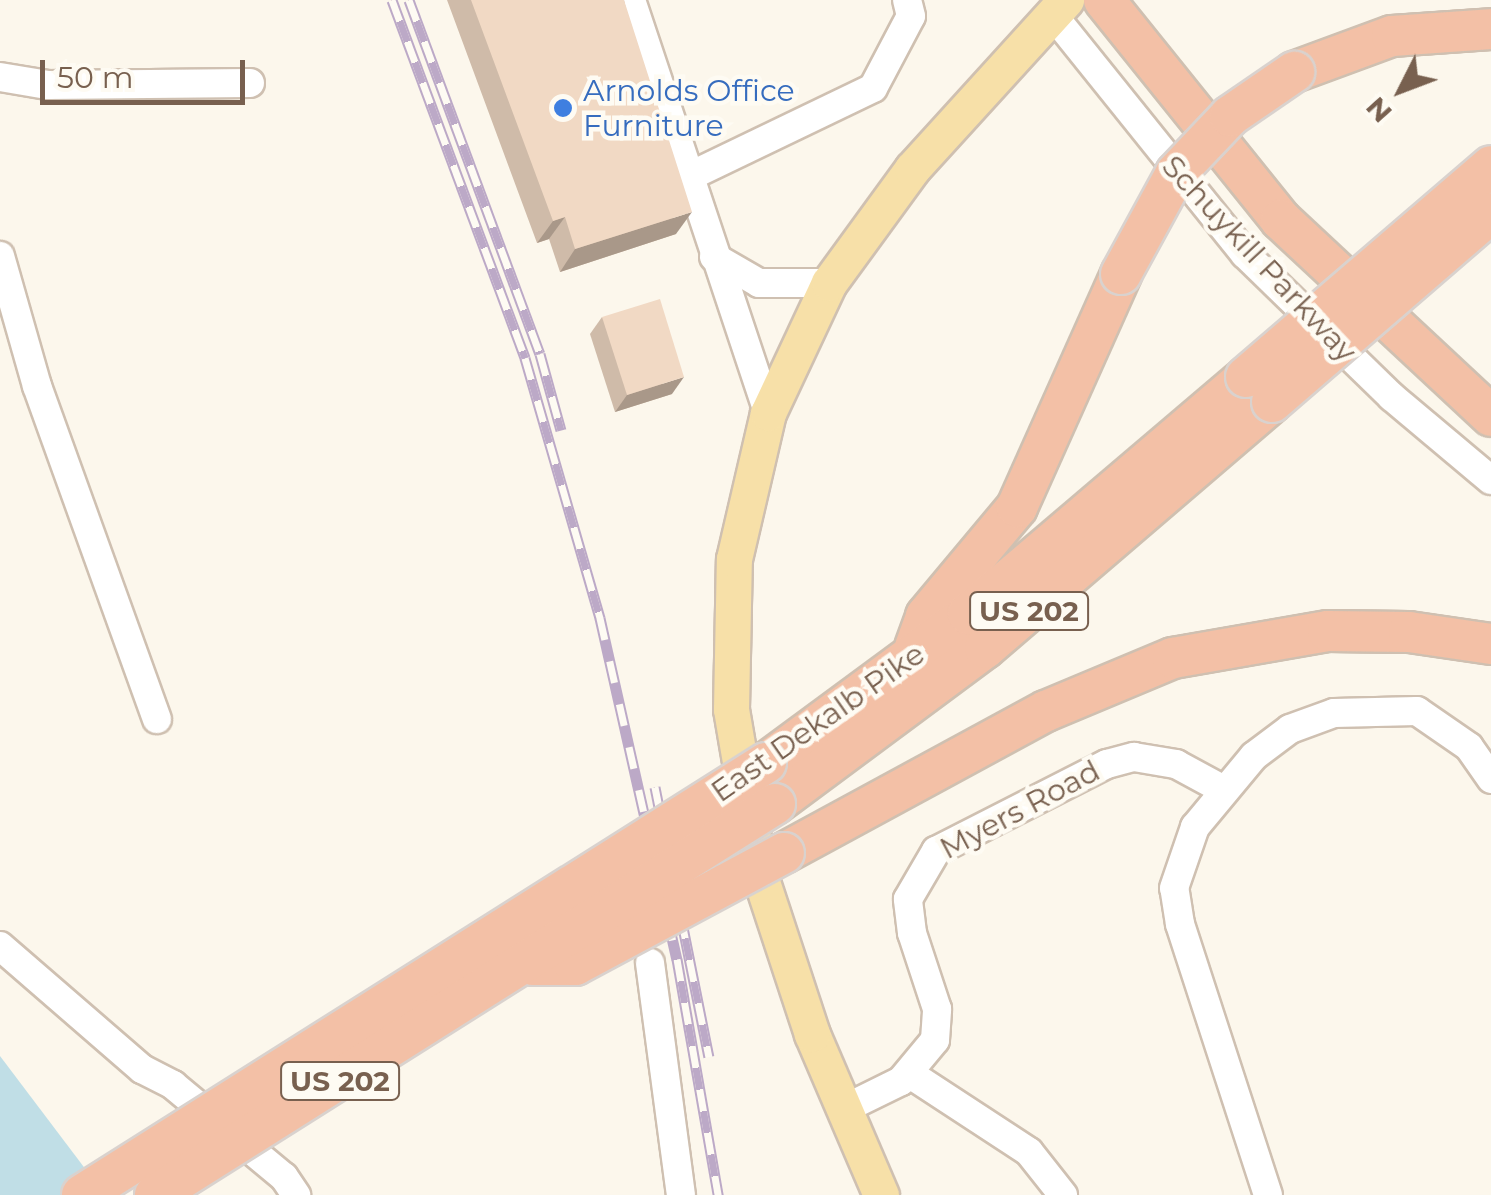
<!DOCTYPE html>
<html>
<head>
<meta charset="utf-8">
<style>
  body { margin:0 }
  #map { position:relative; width:1491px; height:1195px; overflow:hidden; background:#fcf7ec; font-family:Montserrat,sans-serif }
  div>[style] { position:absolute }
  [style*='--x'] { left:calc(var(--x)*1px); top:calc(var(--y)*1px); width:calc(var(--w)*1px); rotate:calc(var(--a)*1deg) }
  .water>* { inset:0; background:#c0dee6 }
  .roads { filter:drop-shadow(2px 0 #cfc0b1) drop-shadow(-2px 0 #cfc0b1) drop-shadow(0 2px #cfc0b1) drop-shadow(0 -2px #cfc0b1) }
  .minor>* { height:28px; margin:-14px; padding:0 14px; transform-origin:14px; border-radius:14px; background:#fff }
  .major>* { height:35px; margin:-17.5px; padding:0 17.5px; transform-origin:17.5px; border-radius:17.5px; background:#f7e0a8 }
  .highway>* { height:40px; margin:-20px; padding:0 20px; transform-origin:20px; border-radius:20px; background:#f3c0a6 }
  .rail>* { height:11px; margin-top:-5.5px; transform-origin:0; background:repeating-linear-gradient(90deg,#fefbf3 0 22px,#bca9c7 0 44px); box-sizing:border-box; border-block:2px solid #bca9c7 }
  .bridges { filter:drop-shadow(2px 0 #d9d2ce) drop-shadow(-2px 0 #d9d2ce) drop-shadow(0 2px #d9d2ce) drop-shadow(0 -2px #d9d2ce) }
  .highway-bridge>* { height:40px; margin:-20px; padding:0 20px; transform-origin:20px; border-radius:20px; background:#f3c0a6 }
  .wall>* { inset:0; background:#cfbba9 }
  .shaded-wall>* { inset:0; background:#a99889 }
  .building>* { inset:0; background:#f1d9c4 }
  .dots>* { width:28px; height:28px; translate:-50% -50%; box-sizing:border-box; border:5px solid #fefbf3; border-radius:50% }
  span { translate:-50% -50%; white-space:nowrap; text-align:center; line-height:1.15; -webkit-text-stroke:9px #fefbf3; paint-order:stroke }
  .shield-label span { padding:2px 8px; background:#fefbf3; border:2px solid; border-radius:8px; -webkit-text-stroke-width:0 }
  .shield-label { font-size:28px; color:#78604f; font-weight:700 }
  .shop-label { font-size:30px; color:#366cbe }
  .left { translate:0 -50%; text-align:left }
  .street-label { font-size:30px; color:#78604f }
  .north { position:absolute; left:1351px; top:40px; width:100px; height:100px; -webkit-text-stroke:8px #fefbf3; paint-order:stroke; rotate:228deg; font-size:28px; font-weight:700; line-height:40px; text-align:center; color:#78604f }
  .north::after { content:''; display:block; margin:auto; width:35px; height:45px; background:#78604f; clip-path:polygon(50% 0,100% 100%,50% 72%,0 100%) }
  .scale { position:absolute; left:40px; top:60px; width:205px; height:45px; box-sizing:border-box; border:5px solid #78604f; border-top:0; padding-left:12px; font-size:30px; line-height:35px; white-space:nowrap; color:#78604f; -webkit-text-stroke:8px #fefbf3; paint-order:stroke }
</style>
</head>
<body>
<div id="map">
  <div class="water">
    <i style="clip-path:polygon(0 1056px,105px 1195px,0 1195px)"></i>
  </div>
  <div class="roads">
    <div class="minor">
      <i style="--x:631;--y:0;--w:435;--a:71.6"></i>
      <i style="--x:1052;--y:14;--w:308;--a:51.2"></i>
      <i style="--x:1245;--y:254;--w:205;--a:44.2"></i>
      <i style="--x:1392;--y:397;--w:129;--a:40"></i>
      <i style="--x:0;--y:77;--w:49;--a:9.5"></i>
      <i style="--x:48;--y:85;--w:202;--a:-0.6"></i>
      <i style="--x:688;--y:177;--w:205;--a:-25.7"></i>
      <i style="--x:873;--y:88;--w:81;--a:-62.2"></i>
      <i style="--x:911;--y:16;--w:16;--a:-104"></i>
      <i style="--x:0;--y:256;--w:135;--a:74.1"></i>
      <i style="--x:37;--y:386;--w:354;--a:70.2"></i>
      <i style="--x:714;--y:257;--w:52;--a:30"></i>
      <i style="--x:759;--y:283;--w:70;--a:0"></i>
      <i style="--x:0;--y:946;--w:188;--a:40.9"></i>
      <i style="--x:142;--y:1069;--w:35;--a:27"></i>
      <i style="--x:173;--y:1085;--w:144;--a:39.7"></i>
      <i style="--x:284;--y:1177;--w:22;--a:56"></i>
      <i style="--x:650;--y:963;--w:234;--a:82.4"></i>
      <i style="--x:910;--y:1074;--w:142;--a:33.2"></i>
      <i style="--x:1029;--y:1152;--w:55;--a:51.7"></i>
      <i style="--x:842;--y:1110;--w:66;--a:-26.2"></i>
      <i style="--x:901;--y:1081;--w:53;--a:-50.3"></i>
      <i style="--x:935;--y:1040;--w:31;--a:-86"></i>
      <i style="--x:937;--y:1009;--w:80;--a:-108.2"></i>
      <i style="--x:912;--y:933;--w:34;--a:-97"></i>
      <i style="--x:908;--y:899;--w:56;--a:-59.7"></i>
      <i style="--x:936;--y:851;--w:192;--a:-27"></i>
      <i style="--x:1107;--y:764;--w:28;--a:-15"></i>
      <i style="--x:1134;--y:757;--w:43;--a:9.5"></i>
      <i style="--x:1176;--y:764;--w:52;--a:28.5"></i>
      <i style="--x:1268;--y:1195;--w:285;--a:-108"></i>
      <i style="--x:1180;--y:924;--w:36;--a:-99"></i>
      <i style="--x:1174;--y:888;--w:65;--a:-71"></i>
      <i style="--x:1195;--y:827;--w:92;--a:-50.3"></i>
      <i style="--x:1254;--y:756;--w:45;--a:-36.9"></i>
      <i style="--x:1290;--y:729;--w:47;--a:-20"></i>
      <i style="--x:1334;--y:713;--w:83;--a:-1.4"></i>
      <i style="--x:1417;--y:711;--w:63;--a:34.7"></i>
      <i style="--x:1469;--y:747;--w:39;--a:55"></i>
    </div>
    <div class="major">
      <i style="--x:881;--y:1195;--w:175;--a:-113.2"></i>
      <i style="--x:812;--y:1034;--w:169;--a:-108.2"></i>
      <i style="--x:759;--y:873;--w:166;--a:-99.7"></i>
      <i style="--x:731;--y:709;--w:150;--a:-88.9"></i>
      <i style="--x:734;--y:559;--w:150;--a:-76.9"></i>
      <i style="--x:768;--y:413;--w:144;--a:-64.9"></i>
      <i style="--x:829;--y:283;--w:141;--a:-53.9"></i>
      <i style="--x:912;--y:169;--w:229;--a:-47.7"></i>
    </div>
    <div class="highway">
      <i style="--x:1104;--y:0;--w:282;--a:51.2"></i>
      <i style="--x:1281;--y:220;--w:287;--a:43"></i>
      <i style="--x:1294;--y:72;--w:104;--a:-20.2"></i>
      <i style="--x:1392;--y:36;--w:99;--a:-4"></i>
      <i style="--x:915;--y:647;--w:33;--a:-70"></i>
      <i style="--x:926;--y:616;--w:142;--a:-50.1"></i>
      <i style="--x:1017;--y:507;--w:255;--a:-65.9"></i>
      <i style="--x:766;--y:763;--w:251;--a:-36.4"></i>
      <i style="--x:968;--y:614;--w:365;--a:-40.4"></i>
      <i style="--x:775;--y:804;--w:262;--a:-36.6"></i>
      <i style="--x:985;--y:648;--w:378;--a:-40.6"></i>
      <i style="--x:784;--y:853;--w:298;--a:-28.5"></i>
      <i style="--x:1046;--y:711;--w:138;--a:-22.7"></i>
      <i style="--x:1173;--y:658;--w:157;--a:-9.9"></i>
      <i style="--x:1328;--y:631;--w:81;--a:0.7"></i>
      <i style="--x:1409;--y:632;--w:83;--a:8.3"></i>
    </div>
  </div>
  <div class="rail">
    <i style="--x:392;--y:0;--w:382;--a:69.6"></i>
    <i style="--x:525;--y:358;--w:271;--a:73.9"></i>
    <i style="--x:600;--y:618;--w:350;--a:77.3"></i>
    <i style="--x:677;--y:959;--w:240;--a:80.1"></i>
    <i style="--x:409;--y:0;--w:377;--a:69.7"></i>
    <i style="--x:540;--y:354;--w:79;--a:74.6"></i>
    <i style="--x:655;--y:787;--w:275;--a:78.7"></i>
  </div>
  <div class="bridges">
    <div class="highway-bridge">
      <i style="--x:1121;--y:274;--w:115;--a:-61.4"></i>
      <i style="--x:1176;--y:173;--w:79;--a:-46.5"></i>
      <i style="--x:1230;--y:116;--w:78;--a:-34.5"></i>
      <i style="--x:1246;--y:377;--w:323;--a:-40.7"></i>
      <i style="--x:1272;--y:402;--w:289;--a:-40.8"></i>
      <i style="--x:533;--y:965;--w:42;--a:0"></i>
      <i style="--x:575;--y:965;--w:237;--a:-28.2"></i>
      <i style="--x:82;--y:1195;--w:809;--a:-32.28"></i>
      <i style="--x:155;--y:1195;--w:733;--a:-32.24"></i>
    </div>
  </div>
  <div class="wall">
    <i style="clip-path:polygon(447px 0,624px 0,676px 234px,560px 272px,549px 239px,537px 243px)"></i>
    <i style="clip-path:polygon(602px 317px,672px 394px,615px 412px,590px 334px)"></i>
  </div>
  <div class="shaded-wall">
    <i style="clip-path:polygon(692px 212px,676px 234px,560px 272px,575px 249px)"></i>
    <i style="clip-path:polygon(565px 217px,549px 239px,537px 243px,553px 221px)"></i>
    <i style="clip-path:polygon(684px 377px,672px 394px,615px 412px,627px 395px)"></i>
  </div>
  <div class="building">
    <i style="clip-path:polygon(471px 0,624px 0,692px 212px,575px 249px,565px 217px,553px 221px)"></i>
    <i style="clip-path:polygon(660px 299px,684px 377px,627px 395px,602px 317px)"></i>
  </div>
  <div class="dots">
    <i style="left:563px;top:108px;background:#3f7fe0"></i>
  </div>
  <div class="shield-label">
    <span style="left:1029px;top:611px">US 202</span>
    <span style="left:340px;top:1081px">US 202</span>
  </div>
  <div class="shop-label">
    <span class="left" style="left:583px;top:108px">Arnolds Office<br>Furniture</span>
  </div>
  <div class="street-label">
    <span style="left:1259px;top:259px;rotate:47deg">Schuykill Parkway</span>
    <span style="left:818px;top:723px;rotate:-35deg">East Dekalb Pike</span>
    <span style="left:1020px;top:810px;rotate:-28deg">Myers Road</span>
  </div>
  <div class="north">N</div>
  <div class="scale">50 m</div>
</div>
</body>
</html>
